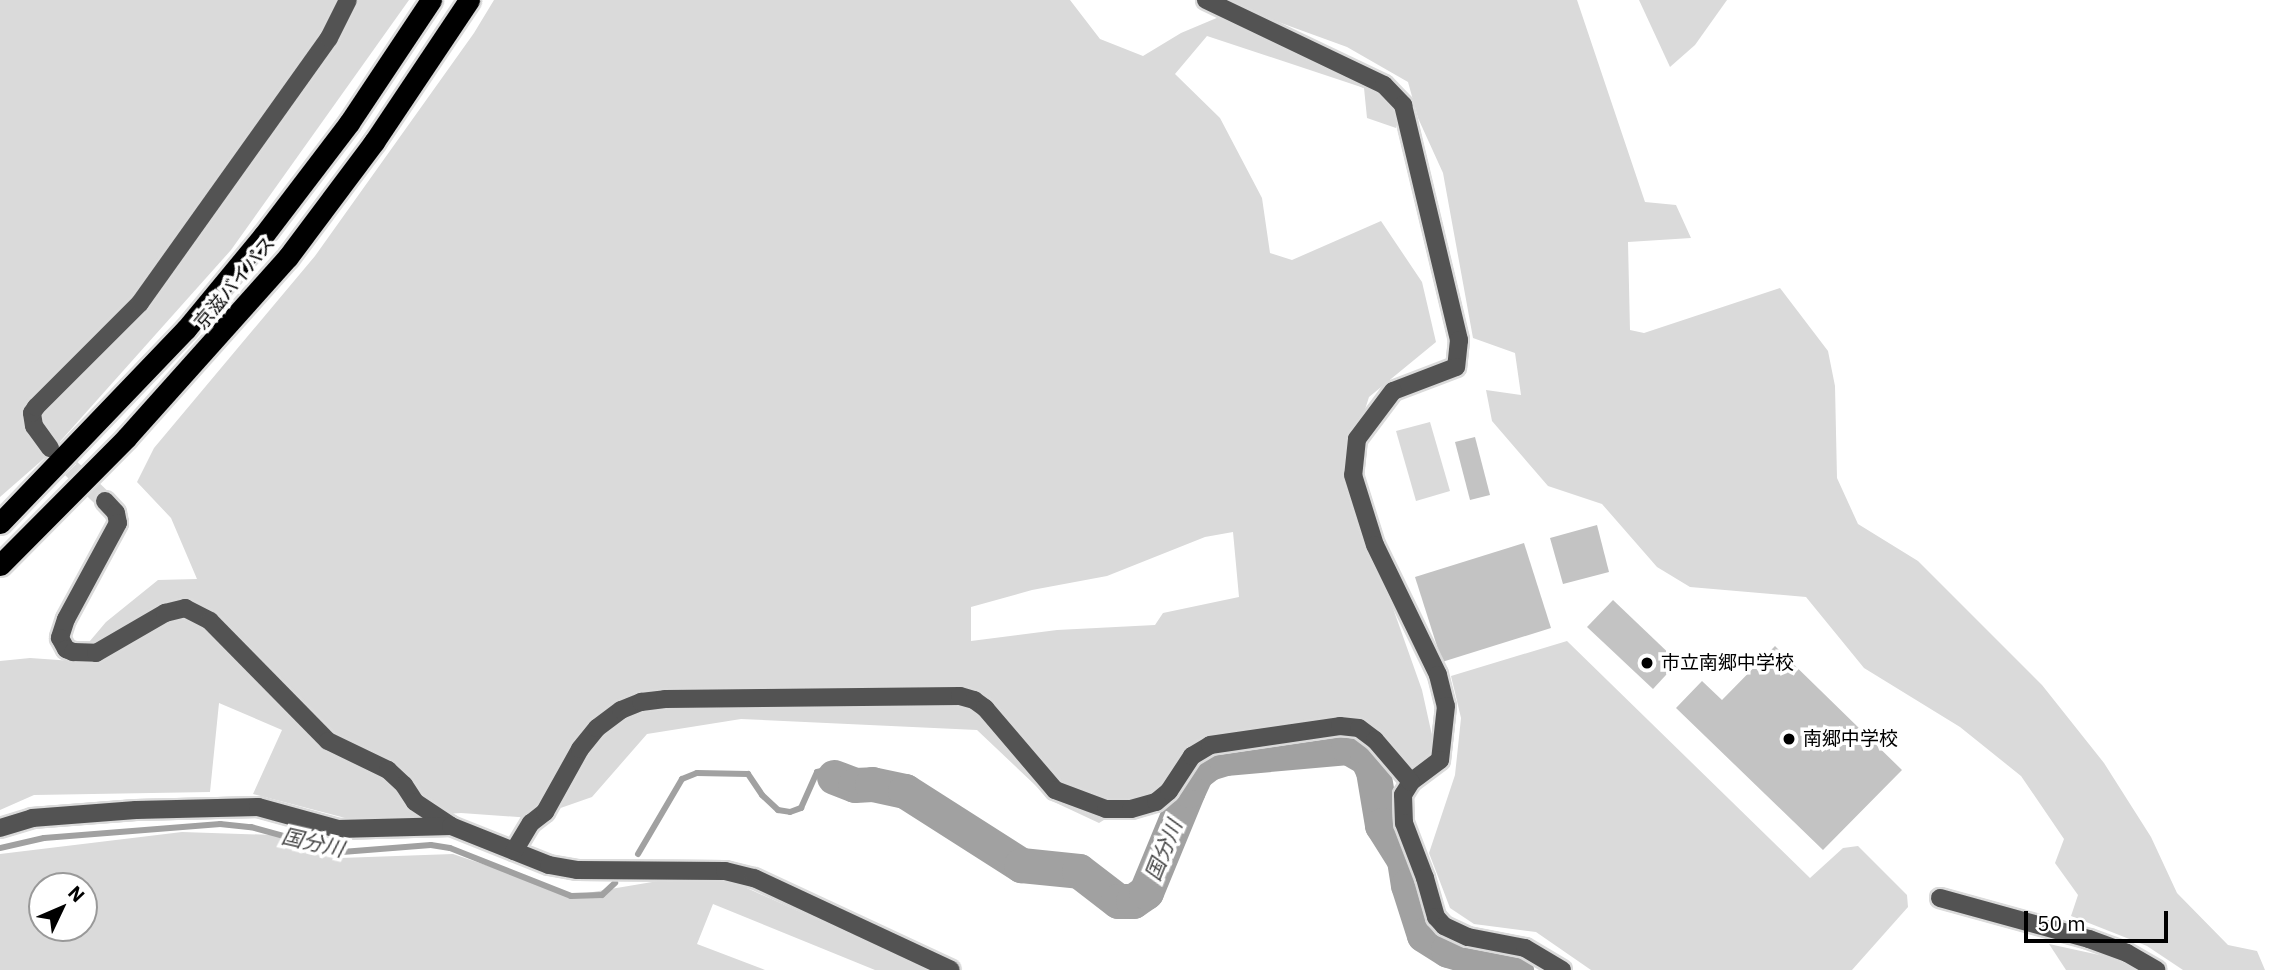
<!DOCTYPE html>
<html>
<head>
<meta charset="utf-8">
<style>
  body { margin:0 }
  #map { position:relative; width:2279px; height:970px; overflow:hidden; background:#fff; font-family:"IBM Plex Sans","Noto Sans JP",sans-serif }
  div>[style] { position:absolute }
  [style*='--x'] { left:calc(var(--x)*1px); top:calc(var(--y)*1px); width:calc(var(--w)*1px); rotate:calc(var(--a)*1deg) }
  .green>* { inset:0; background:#dadada }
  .stream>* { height:6px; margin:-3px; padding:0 3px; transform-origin:3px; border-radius:3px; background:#a1a1a1 }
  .river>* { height:35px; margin:-17.5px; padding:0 17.5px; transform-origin:17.5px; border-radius:17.5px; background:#a1a1a1 }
  .building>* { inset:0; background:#c3c3c3 }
  .minor-tunnel>* { height:18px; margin-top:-9px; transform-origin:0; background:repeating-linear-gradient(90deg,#d9d9d9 0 18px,transparent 0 27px) }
  .roads { filter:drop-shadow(2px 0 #dbdbdb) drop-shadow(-2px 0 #dbdbdb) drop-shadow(0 2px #dbdbdb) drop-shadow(0 -2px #dbdbdb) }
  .minor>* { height:18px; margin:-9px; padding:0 9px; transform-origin:9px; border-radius:9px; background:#535353 }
  .highway>* { height:21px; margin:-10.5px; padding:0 10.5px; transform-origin:10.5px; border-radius:10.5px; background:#000 }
  .dots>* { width:19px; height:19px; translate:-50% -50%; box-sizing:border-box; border:4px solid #fff; border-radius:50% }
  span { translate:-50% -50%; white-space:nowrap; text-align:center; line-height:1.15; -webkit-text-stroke:7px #fff; paint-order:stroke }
  .street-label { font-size:19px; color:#000 }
  .poi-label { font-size:19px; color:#000 }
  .left { translate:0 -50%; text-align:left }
  .water-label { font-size:21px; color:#424242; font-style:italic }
  .north { position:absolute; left:28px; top:872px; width:70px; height:70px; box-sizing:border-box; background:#fff; border:2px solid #999; border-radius:50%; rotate:46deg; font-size:19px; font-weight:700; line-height:28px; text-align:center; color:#000 }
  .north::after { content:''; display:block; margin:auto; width:24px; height:32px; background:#000; clip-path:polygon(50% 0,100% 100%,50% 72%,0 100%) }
  .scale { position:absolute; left:2024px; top:911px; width:144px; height:32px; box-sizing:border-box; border:4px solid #000; border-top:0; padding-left:9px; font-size:21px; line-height:24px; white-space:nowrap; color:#000; -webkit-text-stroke:5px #fff; paint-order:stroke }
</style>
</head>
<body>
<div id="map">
  <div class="green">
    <i style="clip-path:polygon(0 0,409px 0,231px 250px,48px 455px,0 497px)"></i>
    <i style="clip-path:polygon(evenodd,494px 0,1070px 0,1100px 39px,1143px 56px,1181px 33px,1219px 17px,1380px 89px,1398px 112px,1396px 128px,1367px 118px,1364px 88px,1207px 36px,1175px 74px,1220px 118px,1262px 198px,1270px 253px,1292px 260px,1381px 221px,1422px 282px,1436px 342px,1369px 397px,1345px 473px,1422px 690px,1435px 749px,1414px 766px,1403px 765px,1335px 722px,1197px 742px,1159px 786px,1099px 823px,1052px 801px,977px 730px,741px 719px,647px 734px,592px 797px,532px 818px,461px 813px,353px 820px,253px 794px,282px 730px,219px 703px,210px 792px,34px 795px,0 810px,0 661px,30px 658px,73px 661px,106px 622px,158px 580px,197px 579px,171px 518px,137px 482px,154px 448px,315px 256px,474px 33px,494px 0,1233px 532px,1239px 597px,1163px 613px,1155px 625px,1057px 630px,971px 641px,971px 607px,1032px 590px,1107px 576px,1205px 537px,1233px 532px)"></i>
    <i style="clip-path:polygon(1231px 0,1577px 0,1645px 202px,1676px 205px,1691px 238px,1628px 242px,1630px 330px,1644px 333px,1780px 288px,1828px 351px,1835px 386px,1837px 478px,1858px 524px,1918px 561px,2042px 685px,2104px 763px,2151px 837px,2177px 893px,2228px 945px,2257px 951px,2265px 970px,2183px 970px,2147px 946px,2071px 916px,2078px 895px,2055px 863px,2064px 839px,2021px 776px,1960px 727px,1864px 668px,1806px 597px,1690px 587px,1657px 567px,1602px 504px,1548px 486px,1492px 421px,1486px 390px,1521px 395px,1515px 353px,1473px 338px,1443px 173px,1418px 118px,1408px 82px,1347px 47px,1251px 12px)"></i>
    <i style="clip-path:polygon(1639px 0,1727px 0,1695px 45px,1670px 67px)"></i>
    <i style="clip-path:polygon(1430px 422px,1450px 491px,1416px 501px,1396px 431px)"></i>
    <i style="clip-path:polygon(1567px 641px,1810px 878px,1843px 848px,1858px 846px,1907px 895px,1908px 907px,1852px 970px,1591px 970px,1536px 932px,1474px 924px,1450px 908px,1429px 853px,1455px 775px,1461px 718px,1451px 676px)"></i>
    <i style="clip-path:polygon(evenodd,182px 832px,274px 835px,340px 858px,453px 854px,575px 895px,676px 878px,729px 880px,930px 970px,875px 970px,713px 904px,697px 944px,765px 970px,0 970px,0 854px,182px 832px,42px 886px,84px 886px,84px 928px,42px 928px,42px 886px)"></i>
    <i style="clip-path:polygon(2049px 944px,2104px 956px,2141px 970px,2066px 970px)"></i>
  </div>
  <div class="stream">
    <i style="--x:0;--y:848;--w:45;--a:-12.8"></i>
    <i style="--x:44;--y:838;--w:177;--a:-4.5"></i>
    <i style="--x:220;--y:824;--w:31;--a:6"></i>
    <i style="--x:251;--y:827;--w:94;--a:15.4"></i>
    <i style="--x:342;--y:852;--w:89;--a:-4.5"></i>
    <i style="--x:431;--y:845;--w:19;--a:9"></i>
    <i style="--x:450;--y:848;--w:130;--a:21.6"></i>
    <i style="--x:571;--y:896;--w:31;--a:-2"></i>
    <i style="--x:602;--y:895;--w:18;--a:-43"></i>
    <i style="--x:638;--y:854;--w:87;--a:-59.6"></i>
    <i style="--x:682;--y:779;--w:16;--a:-22"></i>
    <i style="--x:697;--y:773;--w:51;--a:1.1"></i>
    <i style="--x:748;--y:774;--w:25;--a:56"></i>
    <i style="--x:762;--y:795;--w:22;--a:43"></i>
    <i style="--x:778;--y:810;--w:12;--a:9"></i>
    <i style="--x:790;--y:812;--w:12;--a:-20"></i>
    <i style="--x:801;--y:808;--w:39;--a:-66"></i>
    <i style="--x:817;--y:772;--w:8;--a:-14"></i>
    <i style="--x:825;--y:770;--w:11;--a:38"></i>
  </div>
  <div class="river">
    <i style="--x:834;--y:777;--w:22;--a:21"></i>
    <i style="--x:855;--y:785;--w:17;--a:-3"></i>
    <i style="--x:872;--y:784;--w:34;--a:12"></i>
    <i style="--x:905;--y:791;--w:138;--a:32.5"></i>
    <i style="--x:1021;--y:865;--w:58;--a:5.9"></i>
    <i style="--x:1079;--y:871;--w:49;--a:37.6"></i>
    <i style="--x:1118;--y:901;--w:15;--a:0"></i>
    <i style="--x:1133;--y:901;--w:16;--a:-35"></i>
    <i style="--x:1146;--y:892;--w:110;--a:-67.6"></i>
    <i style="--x:1188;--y:790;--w:19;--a:-65"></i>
    <i style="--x:1196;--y:773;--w:16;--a:-38"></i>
    <i style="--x:1209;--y:763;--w:17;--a:-17"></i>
    <i style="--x:1225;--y:758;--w:123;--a:-5.1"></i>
    <i style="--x:1348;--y:747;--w:22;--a:30"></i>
    <i style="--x:1367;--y:758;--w:14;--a:65"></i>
    <i style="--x:1373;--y:771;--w:55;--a:80.5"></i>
    <i style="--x:1382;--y:825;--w:41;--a:57.8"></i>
    <i style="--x:1404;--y:860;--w:25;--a:81"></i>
    <i style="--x:1408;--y:885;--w:52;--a:72.3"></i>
    <i style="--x:1424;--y:935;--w:28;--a:32"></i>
    <i style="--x:1448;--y:950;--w:71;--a:16.4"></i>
  </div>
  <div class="building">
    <i style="clip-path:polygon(1475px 437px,1490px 495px,1470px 500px,1455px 442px)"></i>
    <i style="clip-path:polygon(1597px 525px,1609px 572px,1563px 584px,1550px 538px)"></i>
    <i style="clip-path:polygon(1524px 543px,1551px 628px,1442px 662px,1415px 577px)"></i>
    <i style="clip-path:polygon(1613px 600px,1678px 662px,1653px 689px,1587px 627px)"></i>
    <i style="clip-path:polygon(1775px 646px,1902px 770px,1823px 850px,1676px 708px,1702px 681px,1722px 700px)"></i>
  </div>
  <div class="minor-tunnel">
    <i style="--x:52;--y:450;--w:74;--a:43.9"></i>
  </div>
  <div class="roads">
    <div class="minor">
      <i style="--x:1206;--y:0;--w:197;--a:25.5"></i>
      <i style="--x:1384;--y:85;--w:28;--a:46"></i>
      <i style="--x:1403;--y:105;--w:242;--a:76.6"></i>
      <i style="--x:1459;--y:340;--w:27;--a:96"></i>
      <i style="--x:1456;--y:367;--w:67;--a:159.1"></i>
      <i style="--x:1393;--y:391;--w:60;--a:126.9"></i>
      <i style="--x:1357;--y:439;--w:36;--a:96"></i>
      <i style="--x:1353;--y:475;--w:73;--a:72.6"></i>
      <i style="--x:1375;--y:545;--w:144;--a:64.1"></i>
      <i style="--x:1438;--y:675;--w:32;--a:76"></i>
      <i style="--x:1446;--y:706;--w:54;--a:96.3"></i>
      <i style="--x:1440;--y:760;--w:36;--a:143"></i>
      <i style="--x:1411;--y:782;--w:15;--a:122"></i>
      <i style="--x:1403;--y:795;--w:28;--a:88"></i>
      <i style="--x:1404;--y:823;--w:59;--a:69.1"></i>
      <i style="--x:1425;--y:878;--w:41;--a:74.2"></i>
      <i style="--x:1436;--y:917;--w:12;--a:48"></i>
      <i style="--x:1444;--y:926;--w:26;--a:25"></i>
      <i style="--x:1468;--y:937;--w:58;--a:10.9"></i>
      <i style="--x:1525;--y:948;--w:43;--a:30.7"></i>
      <i style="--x:50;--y:448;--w:27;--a:-126"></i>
      <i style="--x:34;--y:426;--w:13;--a:-99"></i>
      <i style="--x:32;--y:413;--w:7;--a:-56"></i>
      <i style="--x:36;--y:407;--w:147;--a:-45"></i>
      <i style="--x:140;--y:303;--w:325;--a:-54.5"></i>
      <i style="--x:329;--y:38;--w:42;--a:-63.4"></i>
      <i style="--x:105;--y:501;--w:16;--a:47"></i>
      <i style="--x:116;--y:513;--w:10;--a:79"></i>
      <i style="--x:118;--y:523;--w:109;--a:118.4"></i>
      <i style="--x:66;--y:619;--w:20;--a:108"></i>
      <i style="--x:60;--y:638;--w:13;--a:61"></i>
      <i style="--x:66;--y:649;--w:8;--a:23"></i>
      <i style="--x:73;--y:652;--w:23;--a:2"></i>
      <i style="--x:96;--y:653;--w:80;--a:-30.1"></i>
      <i style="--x:165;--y:613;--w:21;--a:-14"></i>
      <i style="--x:185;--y:608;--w:28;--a:27"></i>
      <i style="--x:210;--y:621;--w:168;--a:45.5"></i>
      <i style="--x:328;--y:741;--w:67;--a:25.8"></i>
      <i style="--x:388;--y:770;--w:22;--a:43"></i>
      <i style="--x:404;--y:785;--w:20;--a:57"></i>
      <i style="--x:415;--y:802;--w:43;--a:33.7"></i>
      <i style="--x:0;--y:828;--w:34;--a:-17"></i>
      <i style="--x:32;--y:818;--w:104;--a:-4.4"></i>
      <i style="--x:136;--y:810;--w:122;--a:-1.4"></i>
      <i style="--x:258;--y:807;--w:83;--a:15.4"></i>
      <i style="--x:338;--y:829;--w:113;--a:-1.5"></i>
      <i style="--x:451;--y:826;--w:105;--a:21.7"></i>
      <i style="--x:549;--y:865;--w:28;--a:10"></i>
      <i style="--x:577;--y:870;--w:148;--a:0.4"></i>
      <i style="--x:725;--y:871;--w:30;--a:14"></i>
      <i style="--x:754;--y:878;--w:217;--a:25"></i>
      <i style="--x:514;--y:851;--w:33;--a:-59"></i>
      <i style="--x:531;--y:823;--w:18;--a:-38"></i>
      <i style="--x:545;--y:812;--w:72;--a:-60.9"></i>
      <i style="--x:580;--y:749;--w:27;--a:-51"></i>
      <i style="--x:597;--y:728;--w:30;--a:-37"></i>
      <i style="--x:621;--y:710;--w:22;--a:-22"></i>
      <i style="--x:641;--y:702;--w:24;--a:-7"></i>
      <i style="--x:665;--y:699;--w:295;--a:-0.6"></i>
      <i style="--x:960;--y:696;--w:15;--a:16"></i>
      <i style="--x:974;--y:700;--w:14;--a:36"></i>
      <i style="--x:985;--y:708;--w:108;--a:49.5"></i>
      <i style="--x:1055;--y:790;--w:54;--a:20.4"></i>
      <i style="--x:1106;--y:809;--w:25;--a:0"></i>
      <i style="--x:1131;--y:809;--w:26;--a:-16"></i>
      <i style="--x:1156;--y:802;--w:17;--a:-40"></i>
      <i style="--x:1169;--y:791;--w:42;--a:-56.7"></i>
      <i style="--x:1192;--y:756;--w:21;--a:-31"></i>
      <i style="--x:1210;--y:745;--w:131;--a:-8.3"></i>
      <i style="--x:1340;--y:726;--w:19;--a:6"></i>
      <i style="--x:1359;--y:728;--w:20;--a:37"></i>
      <i style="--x:1375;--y:740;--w:55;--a:49.4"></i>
      <i style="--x:1940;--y:898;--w:155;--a:15.4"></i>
      <i style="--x:2089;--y:939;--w:40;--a:20.2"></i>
      <i style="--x:2127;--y:953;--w:34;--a:30"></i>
    </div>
    <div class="highway">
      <i style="--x:0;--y:523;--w:269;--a:-46.2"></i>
      <i style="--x:186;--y:329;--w:121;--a:-50.4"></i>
      <i style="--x:263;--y:236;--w:142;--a:-52.7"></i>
      <i style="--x:349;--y:123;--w:148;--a:-56.3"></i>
      <i style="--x:0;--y:565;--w:180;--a:-45.2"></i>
      <i style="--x:127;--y:437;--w:241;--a:-48.2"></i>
      <i style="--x:288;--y:257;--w:144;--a:-53.2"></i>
      <i style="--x:374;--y:142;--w:171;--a:-56.2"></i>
    </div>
  </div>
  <div class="dots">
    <i style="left:1647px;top:663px;background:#000"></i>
    <i style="left:1789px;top:739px;background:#000"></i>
  </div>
  <div class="street-label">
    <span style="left:235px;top:283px;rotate:-50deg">京滋バイパス</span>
  </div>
  <div class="poi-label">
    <span class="left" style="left:1661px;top:663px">市立南郷中学校</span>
    <span class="left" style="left:1803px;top:739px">南郷中学校</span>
  </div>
  <div class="water-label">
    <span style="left:313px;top:842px;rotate:13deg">国分川</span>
    <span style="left:1163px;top:850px;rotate:-68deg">国分川</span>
  </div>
  <div class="north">N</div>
  <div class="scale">50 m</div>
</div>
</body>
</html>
